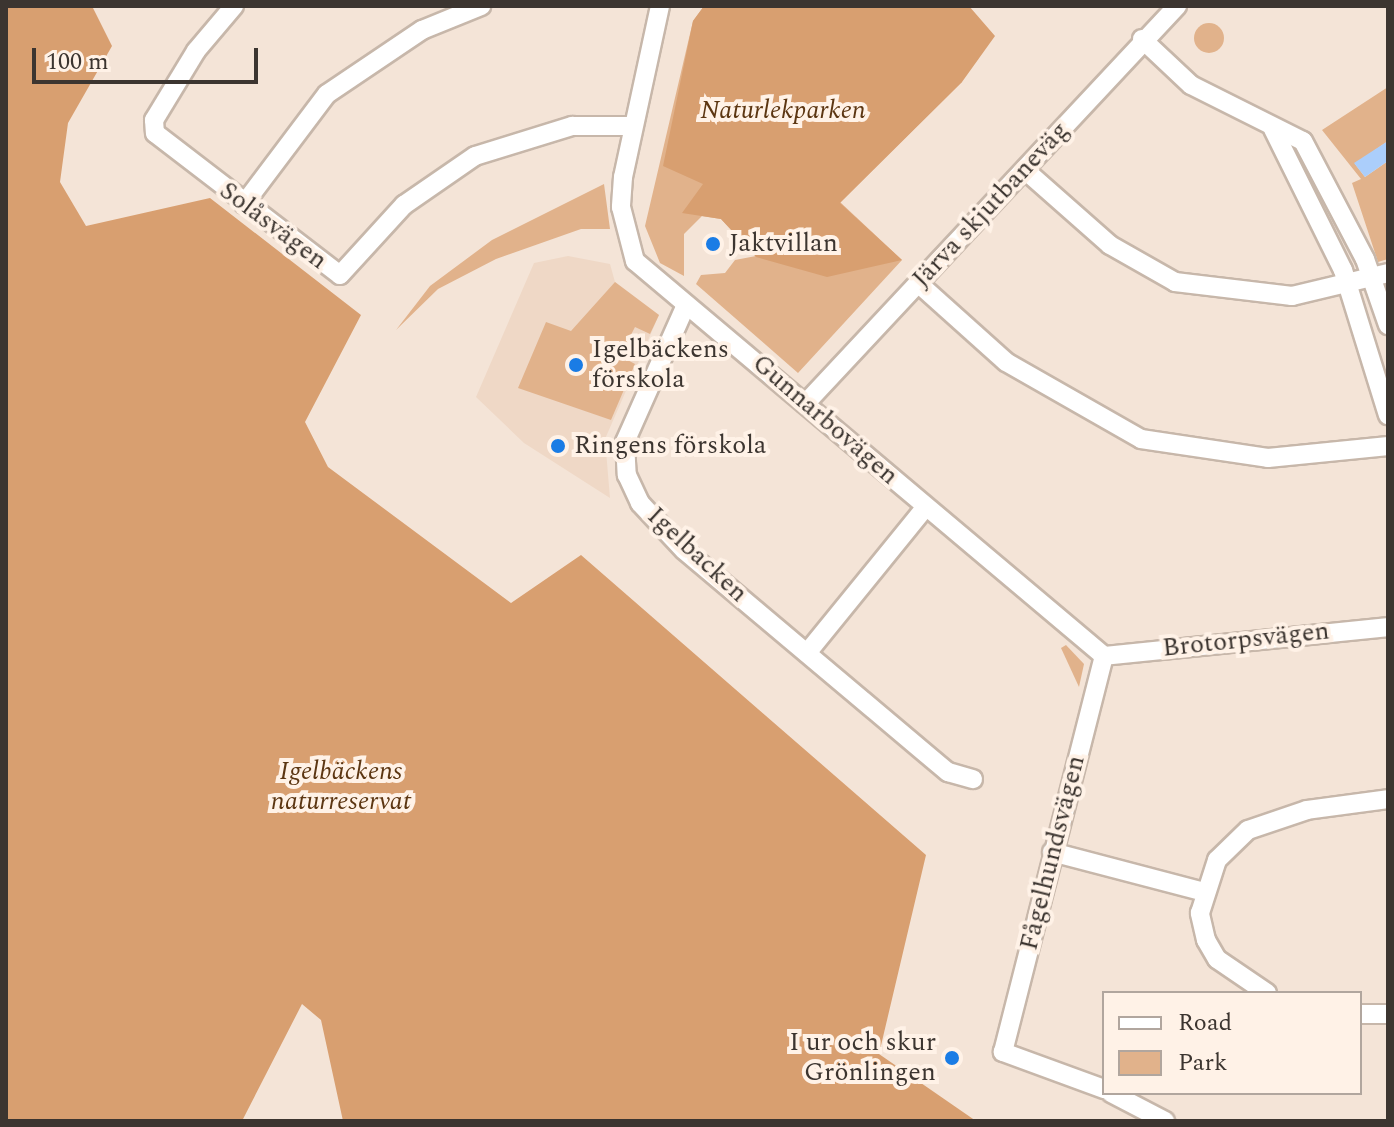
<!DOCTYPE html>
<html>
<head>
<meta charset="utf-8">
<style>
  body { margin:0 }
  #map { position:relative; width:1394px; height:1127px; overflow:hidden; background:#f4e4d7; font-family:Spectral,serif }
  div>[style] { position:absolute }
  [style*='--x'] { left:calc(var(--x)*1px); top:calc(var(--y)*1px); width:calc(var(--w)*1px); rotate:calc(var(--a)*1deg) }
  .built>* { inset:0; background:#efd8c6 }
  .green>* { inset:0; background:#e1b28b }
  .round { border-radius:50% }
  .forest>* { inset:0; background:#d89f70 }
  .water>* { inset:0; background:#abcefb }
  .roads { filter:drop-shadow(2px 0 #c7b7aa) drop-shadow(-2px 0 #c7b7aa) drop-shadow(0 2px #c7b7aa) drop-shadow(0 -2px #c7b7aa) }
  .street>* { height:18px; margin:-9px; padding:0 9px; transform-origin:9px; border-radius:9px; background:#fff }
  .dots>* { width:22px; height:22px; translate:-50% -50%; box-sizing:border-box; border:4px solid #fff2e7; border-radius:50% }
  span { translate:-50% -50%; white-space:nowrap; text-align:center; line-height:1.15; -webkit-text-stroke:8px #fff2e7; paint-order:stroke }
  .park-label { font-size:26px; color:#5c3612; font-style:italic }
  .street-label { font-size:26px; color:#3c3530 }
  .poi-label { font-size:26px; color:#3c3530 }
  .left { translate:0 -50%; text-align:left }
  .right { translate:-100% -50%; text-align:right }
  .frame { position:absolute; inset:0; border:8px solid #3c3530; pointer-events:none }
  .legend { position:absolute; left:1102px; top:991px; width:260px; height:104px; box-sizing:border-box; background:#fff2e7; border:2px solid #b1a69e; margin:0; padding:10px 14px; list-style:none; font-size:24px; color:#3c3530 }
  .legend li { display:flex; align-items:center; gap:16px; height:40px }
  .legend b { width:40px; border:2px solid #b1a69e }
  .scale { position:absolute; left:32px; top:48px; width:226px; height:36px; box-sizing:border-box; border:4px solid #3c3530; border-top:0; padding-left:10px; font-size:24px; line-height:28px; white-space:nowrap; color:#3c3530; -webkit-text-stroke:6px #fff2e7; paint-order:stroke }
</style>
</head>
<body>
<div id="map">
  <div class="built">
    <i style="clip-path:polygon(568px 256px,610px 264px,615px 282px,659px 315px,605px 439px,610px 498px,524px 443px,476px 397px,534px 263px)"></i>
  </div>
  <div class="green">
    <i style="clip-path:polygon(704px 6px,962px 82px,840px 202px,902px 260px,798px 373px,696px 284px,701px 275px,725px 273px,735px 260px,756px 256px,721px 219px,702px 216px,684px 234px,684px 276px,660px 263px,645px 226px,693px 21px)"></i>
    <i class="round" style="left:1194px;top:23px;width:30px;height:30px"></i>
    <i style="clip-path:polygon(1388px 87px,1388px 141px,1355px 164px,1365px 177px,1388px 161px,1388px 259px,1378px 262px,1352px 183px,1361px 179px,1322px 130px)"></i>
    <i style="clip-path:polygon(604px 184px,610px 229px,581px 229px,496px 259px,438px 289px,396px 330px,430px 286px,492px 240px)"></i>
    <i style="clip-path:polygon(615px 282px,659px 315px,650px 334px,635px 327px,620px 356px,635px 364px,611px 420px,518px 388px,546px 322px,571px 331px)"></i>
    <i style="clip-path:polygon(1066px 645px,1084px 664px,1079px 687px,1061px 648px)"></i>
  </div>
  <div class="forest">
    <i style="clip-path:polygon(6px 6px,92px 6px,112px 46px,68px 123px,60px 182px,86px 226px,210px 198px,361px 315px,305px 422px,328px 467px,511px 603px,581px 555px,926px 855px,879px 1054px,976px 1121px,343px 1121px,321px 1020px,302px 1004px,242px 1121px,6px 1121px)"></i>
    <i style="clip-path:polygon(704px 6px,969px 6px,995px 36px,962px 82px,840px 203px,902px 260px,827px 277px,756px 257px,721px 219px,682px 213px,703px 184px,663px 166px,693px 21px)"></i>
  </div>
  <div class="water">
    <i style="clip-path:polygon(1388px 141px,1388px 161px,1365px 177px,1354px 163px)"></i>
  </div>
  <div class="roads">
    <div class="street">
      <i style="--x:234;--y:6;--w:59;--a:130.2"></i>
      <i style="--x:196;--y:51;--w:81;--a:121.3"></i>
      <i style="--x:154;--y:120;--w:13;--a:86"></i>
      <i style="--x:155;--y:133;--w:233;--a:37.5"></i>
      <i style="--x:340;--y:275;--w:95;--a:-47.6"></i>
      <i style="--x:404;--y:205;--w:86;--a:-34.6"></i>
      <i style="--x:475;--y:156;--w:102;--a:-17.2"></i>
      <i style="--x:572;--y:126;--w:61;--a:0"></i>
      <i style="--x:660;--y:6;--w:175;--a:102.2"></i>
      <i style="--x:623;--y:177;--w:30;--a:94"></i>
      <i style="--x:621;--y:207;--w:56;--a:75.5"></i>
      <i style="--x:635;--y:261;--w:613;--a:40.1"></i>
      <i style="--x:1142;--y:39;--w:67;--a:43.2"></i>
      <i style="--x:1191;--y:85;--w:125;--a:26.6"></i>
      <i style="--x:1303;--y:141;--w:133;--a:62.3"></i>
      <i style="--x:1365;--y:259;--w:70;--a:70.8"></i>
      <i style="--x:1273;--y:129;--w:157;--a:63.6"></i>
      <i style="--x:1343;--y:270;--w:152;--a:72.8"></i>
      <i style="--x:1025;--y:170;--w:113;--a:41.4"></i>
      <i style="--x:1110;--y:245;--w:75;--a:29.6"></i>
      <i style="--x:1175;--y:282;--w:118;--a:6.8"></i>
      <i style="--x:1292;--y:296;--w:99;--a:-13.5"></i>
      <i style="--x:244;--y:204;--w:138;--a:-53"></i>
      <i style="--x:327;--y:94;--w:115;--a:-34"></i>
      <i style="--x:422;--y:30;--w:64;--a:-22.1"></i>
      <i style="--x:918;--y:283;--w:118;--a:41.9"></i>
      <i style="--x:1006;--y:362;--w:155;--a:29.7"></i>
      <i style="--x:1141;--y:439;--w:128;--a:8.5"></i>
      <i style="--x:1268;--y:458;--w:121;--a:-5.7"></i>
      <i style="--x:686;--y:305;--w:150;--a:114"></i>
      <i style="--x:625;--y:442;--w:33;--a:87"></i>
      <i style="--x:627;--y:475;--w:31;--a:65"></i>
      <i style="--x:640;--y:503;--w:64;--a:46.9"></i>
      <i style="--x:684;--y:550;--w:345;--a:40.1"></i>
      <i style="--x:948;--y:772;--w:26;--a:16"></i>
      <i style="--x:805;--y:404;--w:545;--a:-46.93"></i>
      <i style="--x:807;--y:653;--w:187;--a:-50.9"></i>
      <i style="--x:1104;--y:656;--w:285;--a:-5.8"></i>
      <i style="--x:1052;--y:852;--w:158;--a:14.7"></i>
      <i style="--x:1267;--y:993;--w:60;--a:-145.8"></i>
      <i style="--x:1217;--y:959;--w:22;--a:-120"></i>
      <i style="--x:1206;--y:940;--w:28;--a:-103"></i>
      <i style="--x:1200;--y:913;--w:56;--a:-72.2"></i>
      <i style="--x:1217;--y:860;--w:43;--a:-44.1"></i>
      <i style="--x:1248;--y:830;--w:62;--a:-18.7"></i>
      <i style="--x:1307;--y:810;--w:82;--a:-7.7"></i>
      <i style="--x:1360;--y:1014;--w:28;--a:0"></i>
      <i style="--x:1104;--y:1089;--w:108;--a:-159.9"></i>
      <i style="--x:1003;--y:1052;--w:409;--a:-75.7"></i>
      <i style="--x:1111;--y:1093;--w:61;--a:27.4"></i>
    </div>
  </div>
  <div class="dots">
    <i style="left:713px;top:244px;background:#1a7ce5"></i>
    <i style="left:576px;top:365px;background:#1a7ce5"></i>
    <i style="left:558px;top:446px;background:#1a7ce5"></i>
    <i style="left:952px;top:1058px;background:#1a7ce5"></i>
  </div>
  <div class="park-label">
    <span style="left:783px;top:111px">Naturlekparken</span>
    <span style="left:341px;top:787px">Igelbäckens<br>naturreservat</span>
  </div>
  <div class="street-label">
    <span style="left:991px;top:205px;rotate:-47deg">Järva skjutbaneväg</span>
    <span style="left:273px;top:226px;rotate:37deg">Solåsvägen</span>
    <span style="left:825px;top:420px;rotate:41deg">Gunnarbovägen</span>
    <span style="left:697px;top:555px;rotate:43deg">Igelbacken</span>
    <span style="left:1246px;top:640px;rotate:-6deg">Brotorpsvägen</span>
    <span style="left:1053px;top:853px;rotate:-76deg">Fågelhundsvägen</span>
  </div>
  <div class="poi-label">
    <span class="left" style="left:729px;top:244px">Jaktvillan</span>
    <span class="left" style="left:592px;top:365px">Igelbäckens<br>förskola</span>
    <span class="left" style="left:574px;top:446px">Ringens förskola</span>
    <span class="right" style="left:936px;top:1058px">I ur och skur<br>Grönlingen</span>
  </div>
  <div class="frame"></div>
  <ul class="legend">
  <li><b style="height:10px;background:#fff"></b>Road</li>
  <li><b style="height:22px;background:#e1b28b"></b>Park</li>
  </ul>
  <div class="scale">100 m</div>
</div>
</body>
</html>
